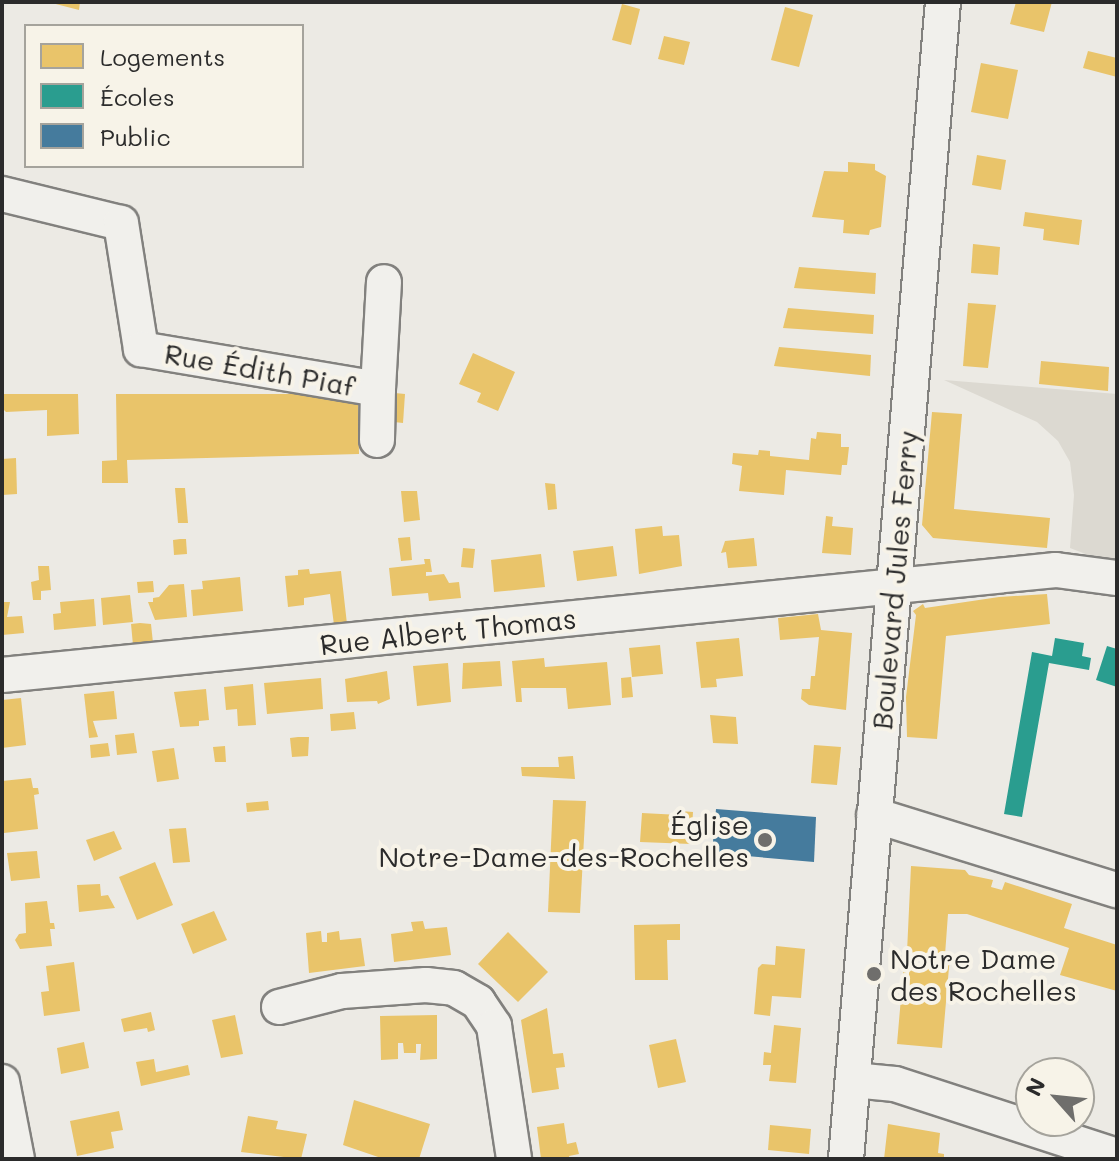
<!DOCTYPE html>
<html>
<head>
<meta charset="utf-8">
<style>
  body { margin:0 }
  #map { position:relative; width:1119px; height:1161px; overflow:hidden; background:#eceae4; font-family:Mali,sans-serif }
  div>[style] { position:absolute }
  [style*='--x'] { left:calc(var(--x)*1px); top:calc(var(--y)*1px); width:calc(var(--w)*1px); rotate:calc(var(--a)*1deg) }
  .green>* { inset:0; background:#dcd9d1 }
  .homes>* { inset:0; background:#e9c46a }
  .schools>* { inset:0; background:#2a9d8f }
  .public>* { inset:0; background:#457b9d }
  .roads { filter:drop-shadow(2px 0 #82817e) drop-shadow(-2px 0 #82817e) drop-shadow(0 2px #82817e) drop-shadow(0 -2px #82817e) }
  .minor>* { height:34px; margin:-17px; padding:0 17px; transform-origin:17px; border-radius:17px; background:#f1f0ec }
  .dots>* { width:22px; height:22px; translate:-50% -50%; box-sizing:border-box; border:4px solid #f7f3e8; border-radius:50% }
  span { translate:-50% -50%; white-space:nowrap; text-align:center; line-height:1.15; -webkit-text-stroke:8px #f7f3e8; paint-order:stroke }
  .street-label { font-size:28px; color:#2b2b2b }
  .poi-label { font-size:28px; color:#2b2b2b }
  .right { translate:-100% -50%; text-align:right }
  .left { translate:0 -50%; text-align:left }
  .frame { position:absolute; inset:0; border:4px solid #2b2b2b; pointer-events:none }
  .legend { position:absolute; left:24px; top:24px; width:280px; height:144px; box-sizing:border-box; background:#f7f3e8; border:2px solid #a5a39c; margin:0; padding:10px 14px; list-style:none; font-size:24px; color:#2b2b2b }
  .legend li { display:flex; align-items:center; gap:16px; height:40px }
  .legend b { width:40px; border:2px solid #a5a39c }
  .north { position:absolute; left:1015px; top:1057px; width:80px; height:80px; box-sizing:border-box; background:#f7f3e8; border:2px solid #a5a39c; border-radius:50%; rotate:297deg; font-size:22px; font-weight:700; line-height:32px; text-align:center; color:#2b2b2b }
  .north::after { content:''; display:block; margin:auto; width:28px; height:36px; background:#6f6e6c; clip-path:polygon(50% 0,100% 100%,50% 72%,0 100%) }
</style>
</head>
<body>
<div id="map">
  <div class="green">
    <i style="clip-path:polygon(944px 380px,1117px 394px,1117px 566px,1070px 548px,1074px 495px,1070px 462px,1058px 441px,1037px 422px)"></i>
  </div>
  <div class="homes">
    <i style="clip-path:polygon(48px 2px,80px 2px,79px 10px)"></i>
    <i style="clip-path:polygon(1016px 2px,1052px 2px,1044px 32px,1010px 24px)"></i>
    <i style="clip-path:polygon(622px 4px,640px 9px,631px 45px,612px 40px)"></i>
    <i style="clip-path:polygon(785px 7px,813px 15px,799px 67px,771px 60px)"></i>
    <i style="clip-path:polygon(664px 36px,690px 42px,684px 65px,658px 59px)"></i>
    <i style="clip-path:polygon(1088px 51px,1117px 58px,1117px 77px,1083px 68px)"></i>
    <i style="clip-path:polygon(981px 63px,1018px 70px,1008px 119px,971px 112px)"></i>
    <i style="clip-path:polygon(977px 155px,1006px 160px,1001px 190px,972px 185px)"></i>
    <i style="clip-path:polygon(848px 162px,875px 164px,875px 170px,886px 176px,881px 227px,870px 230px,869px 235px,843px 233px,844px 220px,812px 217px,824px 171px,848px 172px)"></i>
    <i style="clip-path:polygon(1025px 212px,1082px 220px,1079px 245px,1043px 240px,1044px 229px,1023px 226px)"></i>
    <i style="clip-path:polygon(973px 244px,1000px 247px,998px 275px,971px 273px)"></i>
    <i style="clip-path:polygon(799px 267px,876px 273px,875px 294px,794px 288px)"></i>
    <i style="clip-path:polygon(968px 303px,996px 305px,988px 368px,963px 366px)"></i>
    <i style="clip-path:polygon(788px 308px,874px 315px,873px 334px,783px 328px)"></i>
    <i style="clip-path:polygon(779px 347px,871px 355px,870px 376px,774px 366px)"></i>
    <i style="clip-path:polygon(473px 353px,515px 372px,498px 411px,477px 402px,481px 393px,459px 384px)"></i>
    <i style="clip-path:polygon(1041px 361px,1109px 367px,1108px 391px,1039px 384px)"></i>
    <i style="clip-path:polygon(395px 393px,405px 394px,403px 423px,394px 422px)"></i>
    <i style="clip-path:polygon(2px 394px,78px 394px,79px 434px,47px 436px,47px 410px,6px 412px,2px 408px)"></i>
    <i style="clip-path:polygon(116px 394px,358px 394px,359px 454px,127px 460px,128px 483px,102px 483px,102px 461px,117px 460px)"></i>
    <i style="clip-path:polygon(932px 412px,962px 414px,954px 509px,1050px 518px,1047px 548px,933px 538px,922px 525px)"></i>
    <i style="clip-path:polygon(817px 432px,841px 434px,841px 447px,849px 447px,847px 465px,842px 465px,841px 475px,786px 470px,784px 495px,739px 491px,742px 466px,732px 464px,733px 453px,758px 455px,759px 450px,770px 451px,770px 456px,809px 460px,811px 438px,816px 439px)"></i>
    <i style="clip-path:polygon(16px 458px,17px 494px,2px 495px,2px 459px)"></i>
    <i style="clip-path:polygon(545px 483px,555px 484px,557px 509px,548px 510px)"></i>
    <i style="clip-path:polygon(175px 488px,185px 488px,188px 523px,178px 523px)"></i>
    <i style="clip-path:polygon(401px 491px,417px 491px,420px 520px,404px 522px)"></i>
    <i style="clip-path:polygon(826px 516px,833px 517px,832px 526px,853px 528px,851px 555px,822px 553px)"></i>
    <i style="clip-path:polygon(662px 526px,663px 536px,679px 535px,682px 566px,639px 574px,635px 529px)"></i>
    <i style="clip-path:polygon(410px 537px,412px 560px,401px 561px,398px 538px)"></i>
    <i style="clip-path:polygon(754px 538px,757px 566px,728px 568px,726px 552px,721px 553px,725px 541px)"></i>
    <i style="clip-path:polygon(180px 539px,186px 539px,187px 554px,174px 555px,173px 540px)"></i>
    <i style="clip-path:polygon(613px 546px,617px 576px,577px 581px,573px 551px)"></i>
    <i style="clip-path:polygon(463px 548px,475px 549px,473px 568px,461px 567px)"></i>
    <i style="clip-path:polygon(541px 554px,545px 587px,494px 592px,491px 560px)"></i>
    <i style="clip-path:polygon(424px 559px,430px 559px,432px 572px,426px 572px,426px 576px,444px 574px,449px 583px,459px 582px,461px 598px,429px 601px,428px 593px,392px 596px,389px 568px,425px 564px)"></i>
    <i style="clip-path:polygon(38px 566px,49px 566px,51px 590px,41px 591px,41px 600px,33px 600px,31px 582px,39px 580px)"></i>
    <i style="clip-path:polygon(309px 569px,310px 574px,341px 571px,347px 624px,334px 625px,330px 594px,304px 598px,304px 605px,288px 607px,285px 576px,298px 575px,298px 570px)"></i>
    <i style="clip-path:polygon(240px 577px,243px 611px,193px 616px,191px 590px,203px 589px,202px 581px)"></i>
    <i style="clip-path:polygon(153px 581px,154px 592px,138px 593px,137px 582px)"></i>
    <i style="clip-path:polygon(184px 584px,187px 617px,155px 620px,148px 602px,153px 602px,153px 598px,159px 597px,169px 585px)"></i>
    <i style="clip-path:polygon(1047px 594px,1050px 624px,946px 636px,937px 739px,907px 737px,906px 697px,916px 615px,913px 611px,923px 604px,925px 608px,999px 597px)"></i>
    <i style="clip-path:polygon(130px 595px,133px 622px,103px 625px,101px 598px)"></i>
    <i style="clip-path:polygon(94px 599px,96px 626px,54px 630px,53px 614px,61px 613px,60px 602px)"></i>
    <i style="clip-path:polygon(2px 602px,10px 602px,7px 617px,22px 616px,24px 633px,2px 635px)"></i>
    <i style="clip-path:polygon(818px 614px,821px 630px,852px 633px,846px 710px,809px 705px,801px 699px,802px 689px,810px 689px,811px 676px,815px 676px,819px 637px,780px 640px,778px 618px)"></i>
    <i style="clip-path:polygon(140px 623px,151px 624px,153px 643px,133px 645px,131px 624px)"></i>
    <i style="clip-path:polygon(739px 638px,743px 676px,716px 679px,717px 687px,701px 688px,696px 642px)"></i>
    <i style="clip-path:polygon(660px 645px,663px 674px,632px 677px,629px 648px)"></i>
    <i style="clip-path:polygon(544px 658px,545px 667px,607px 662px,611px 705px,568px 709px,566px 688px,521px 688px,522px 702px,516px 702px,512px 661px)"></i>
    <i style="clip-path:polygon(500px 661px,502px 686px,462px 689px,463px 663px)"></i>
    <i style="clip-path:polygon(448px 663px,451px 702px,417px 706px,413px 666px)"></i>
    <i style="clip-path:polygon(387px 671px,390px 699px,378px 704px,377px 701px,347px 702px,345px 679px)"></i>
    <i style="clip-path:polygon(631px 677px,633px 697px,622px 698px,621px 678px)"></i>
    <i style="clip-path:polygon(321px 678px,323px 709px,267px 714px,264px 683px)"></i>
    <i style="clip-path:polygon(253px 684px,256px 725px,238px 726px,237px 709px,226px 710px,224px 687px)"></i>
    <i style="clip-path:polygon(206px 689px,209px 720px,199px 721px,199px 726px,180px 727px,174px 692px)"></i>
    <i style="clip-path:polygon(114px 691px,117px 719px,93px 721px,98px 737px,89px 738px,84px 694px)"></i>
    <i style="clip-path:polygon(21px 698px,26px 745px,2px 748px,2px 700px)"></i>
    <i style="clip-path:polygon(354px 712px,356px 729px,331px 731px,330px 714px)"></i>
    <i style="clip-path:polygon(710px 715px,736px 717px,738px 744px,713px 743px)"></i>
    <i style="clip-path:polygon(134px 733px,137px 753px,117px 755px,115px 735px)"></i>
    <i style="clip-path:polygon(298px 737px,309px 737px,308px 756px,292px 757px,290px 738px)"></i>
    <i style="clip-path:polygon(108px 743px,110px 756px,91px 758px,90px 745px)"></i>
    <i style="clip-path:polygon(814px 745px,841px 747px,837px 785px,811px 783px)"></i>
    <i style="clip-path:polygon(225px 746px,226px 762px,215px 762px,213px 747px)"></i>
    <i style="clip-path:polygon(174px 748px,179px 779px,157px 782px,152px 751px)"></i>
    <i style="clip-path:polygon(573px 756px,575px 779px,522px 776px,521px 767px,559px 767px,558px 757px)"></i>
    <i style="clip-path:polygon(31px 778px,33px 788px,38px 788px,39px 794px,34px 795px,38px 829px,4px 833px,2px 781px)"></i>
    <i style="clip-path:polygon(553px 800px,586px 801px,580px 913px,548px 912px)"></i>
    <i style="clip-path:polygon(268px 801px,269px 810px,247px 812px,246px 803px)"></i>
    <i style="clip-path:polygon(680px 811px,693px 812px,691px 844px,640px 842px,642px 813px,680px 815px)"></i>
    <i style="clip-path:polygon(186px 828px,190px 862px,173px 863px,169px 829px)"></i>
    <i style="clip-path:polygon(114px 831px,122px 849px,94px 861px,86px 840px)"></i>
    <i style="clip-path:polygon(37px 851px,40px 878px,11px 881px,7px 853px)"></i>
    <i style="clip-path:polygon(155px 862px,173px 905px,137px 920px,119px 877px)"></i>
    <i style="clip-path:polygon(911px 866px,965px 870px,969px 875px,993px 880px,991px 887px,1002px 890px,1005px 882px,1072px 904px,1064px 928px,1117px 945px,1117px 991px,1060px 975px,1069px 948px,967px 914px,948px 914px,945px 955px,950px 956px,942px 1048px,897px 1044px,904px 963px,926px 965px,927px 954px,907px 952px)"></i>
    <i style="clip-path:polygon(100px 884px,101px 896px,108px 895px,115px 908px,79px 912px,77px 885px)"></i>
    <i style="clip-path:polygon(47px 901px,50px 923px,54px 923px,55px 929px,50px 929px,52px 946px,20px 949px,15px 940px,19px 934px,26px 933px,25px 903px)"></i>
    <i style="clip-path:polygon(214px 911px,227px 940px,193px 954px,181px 924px)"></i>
    <i style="clip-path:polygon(423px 921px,425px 929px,447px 927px,451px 955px,394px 962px,391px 934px,413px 931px,411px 922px)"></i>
    <i style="clip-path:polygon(680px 924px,680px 940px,667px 940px,668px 980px,635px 980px,634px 925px)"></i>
    <i style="clip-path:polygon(321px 931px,322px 942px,327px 942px,327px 933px,339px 931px,340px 940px,361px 938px,365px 966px,309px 973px,306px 933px)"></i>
    <i style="clip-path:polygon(508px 932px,548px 972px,518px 1002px,478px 964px)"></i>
    <i style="clip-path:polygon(776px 946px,805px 949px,801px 998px,772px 996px,770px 1016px,754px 1014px,758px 968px,762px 964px,775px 965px)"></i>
    <i style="clip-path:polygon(74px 962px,80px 1011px,44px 1016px,41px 992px,49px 991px,46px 966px)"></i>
    <i style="clip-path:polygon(547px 1008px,553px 1054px,563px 1053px,565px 1067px,556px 1068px,559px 1089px,532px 1093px,521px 1020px)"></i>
    <i style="clip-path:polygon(151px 1012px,155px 1030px,148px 1032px,147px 1028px,124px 1032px,121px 1019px)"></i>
    <i style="clip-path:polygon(235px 1015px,243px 1054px,221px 1058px,212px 1020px)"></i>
    <i style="clip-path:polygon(437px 1015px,437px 1059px,420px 1060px,421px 1044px,416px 1044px,416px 1053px,404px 1053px,403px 1043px,398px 1043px,398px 1059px,381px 1060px,380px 1016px)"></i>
    <i style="clip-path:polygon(774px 1025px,801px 1028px,796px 1083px,769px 1081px,771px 1065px,763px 1065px,764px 1052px,771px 1053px)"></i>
    <i style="clip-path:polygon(676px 1039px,686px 1082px,658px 1088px,649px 1045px)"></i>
    <i style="clip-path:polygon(84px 1042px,89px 1068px,61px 1074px,57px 1048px)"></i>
    <i style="clip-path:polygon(154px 1059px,156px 1072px,188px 1065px,190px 1075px,141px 1086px,136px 1062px)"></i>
    <i style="clip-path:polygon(354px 1100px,430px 1124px,419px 1159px,384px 1159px,343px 1145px)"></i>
    <i style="clip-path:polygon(119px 1111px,123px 1130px,111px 1132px,114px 1148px,77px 1156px,70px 1121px)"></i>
    <i style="clip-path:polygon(248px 1116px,278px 1121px,276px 1129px,307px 1134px,301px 1159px,241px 1152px)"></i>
    <i style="clip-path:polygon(564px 1123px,567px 1144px,576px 1142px,579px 1154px,569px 1156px,570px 1159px,541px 1159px,537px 1127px)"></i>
    <i style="clip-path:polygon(888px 1124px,940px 1133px,938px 1153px,944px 1154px,944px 1159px,884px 1159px)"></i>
    <i style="clip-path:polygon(770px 1125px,811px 1129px,809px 1154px,768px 1150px)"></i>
  </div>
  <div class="schools">
    <i style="clip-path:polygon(1055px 638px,1084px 643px,1082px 656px,1091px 658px,1089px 670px,1049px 663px,1022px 817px,1004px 814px,1032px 652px,1052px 656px)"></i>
    <i style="clip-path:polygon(1107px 646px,1117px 649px,1117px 687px,1096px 680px)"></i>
  </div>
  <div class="public">
    <i style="clip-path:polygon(716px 809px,816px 817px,814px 862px,712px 853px)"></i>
  </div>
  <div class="roads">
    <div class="minor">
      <i style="--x:2;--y:194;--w:122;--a:13.7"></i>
      <i style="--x:121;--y:223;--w:128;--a:81"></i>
      <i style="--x:141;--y:349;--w:240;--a:9.6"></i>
      <i style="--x:378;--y:389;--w:107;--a:-86.8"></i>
      <i style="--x:377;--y:440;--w:51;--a:-88.9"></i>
      <i style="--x:2;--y:675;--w:1059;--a:-5.69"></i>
      <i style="--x:1056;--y:570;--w:62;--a:7.5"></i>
      <i style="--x:874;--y:815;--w:254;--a:17.2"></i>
      <i style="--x:279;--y:1007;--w:65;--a:-14.3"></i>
      <i style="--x:342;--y:991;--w:84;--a:-4.1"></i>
      <i style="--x:426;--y:985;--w:28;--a:6"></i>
      <i style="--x:454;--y:988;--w:28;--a:30"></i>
      <i style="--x:478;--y:1002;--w:29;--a:56"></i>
      <i style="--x:494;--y:1026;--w:134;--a:81.4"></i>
      <i style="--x:853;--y:1080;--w:42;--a:5.4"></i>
      <i style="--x:895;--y:1084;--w:233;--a:18"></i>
      <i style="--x:2;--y:1082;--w:78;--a:79"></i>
      <i style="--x:846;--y:1159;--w:1161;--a:-85.21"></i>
    </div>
  </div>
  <div class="dots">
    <i style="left:765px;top:840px;background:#6f6e6c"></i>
    <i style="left:874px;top:974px;background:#6f6e6c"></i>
  </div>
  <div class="street-label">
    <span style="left:260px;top:369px;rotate:10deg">Rue Édith Piaf</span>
    <span style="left:894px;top:580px;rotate:-85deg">Boulevard Jules Ferry</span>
    <span style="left:448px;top:631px;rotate:-6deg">Rue Albert Thomas</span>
  </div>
  <div class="poi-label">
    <span class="right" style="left:749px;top:840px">Église<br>Notre-Dame-des-Rochelles</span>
    <span class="left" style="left:890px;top:974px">Notre Dame<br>des Rochelles</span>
  </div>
  <div class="frame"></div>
  <ul class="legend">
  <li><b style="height:22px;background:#e9c46a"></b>Logements</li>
  <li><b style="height:22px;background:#2a9d8f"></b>Écoles</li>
  <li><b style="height:22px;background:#457b9d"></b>Public</li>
  </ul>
  <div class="north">N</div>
</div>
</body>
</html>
